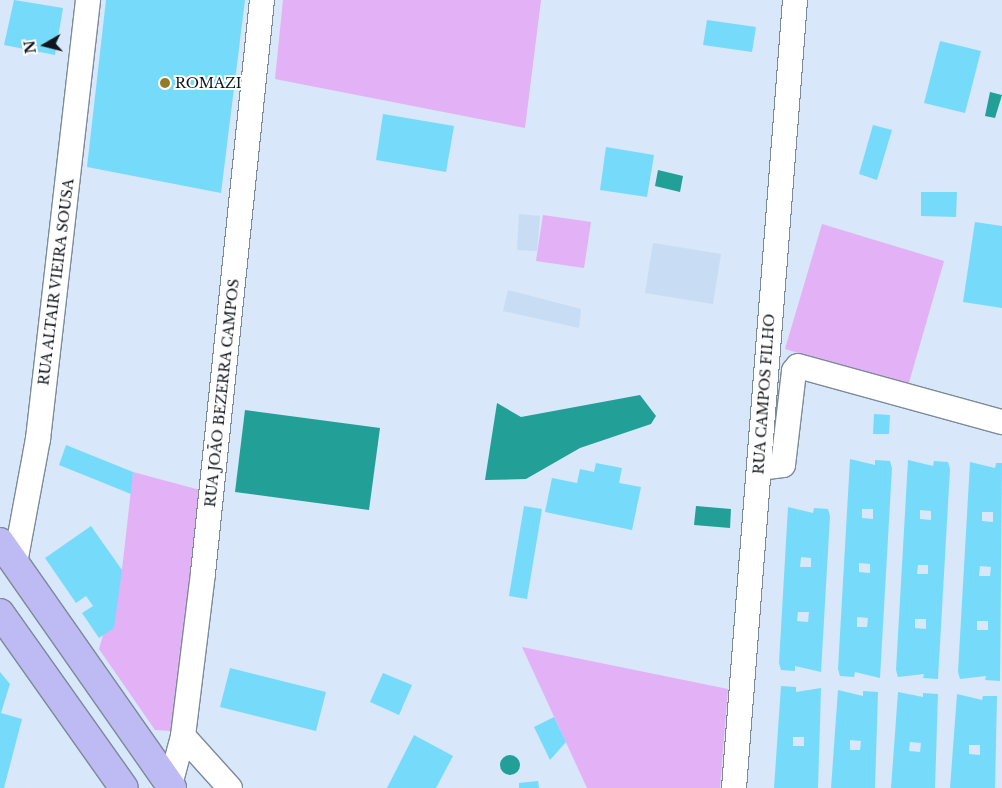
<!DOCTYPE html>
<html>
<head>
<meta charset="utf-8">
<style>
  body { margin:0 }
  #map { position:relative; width:1002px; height:788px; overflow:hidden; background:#d8e7f9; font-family:"Libre Baskerville",serif }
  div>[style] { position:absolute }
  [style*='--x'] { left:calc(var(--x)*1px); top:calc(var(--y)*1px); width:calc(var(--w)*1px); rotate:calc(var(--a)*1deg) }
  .built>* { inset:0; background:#c8dcf4 }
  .green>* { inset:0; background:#e3b1f5 }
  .water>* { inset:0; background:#22a098 }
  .round { border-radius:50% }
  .building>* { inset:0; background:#76dbfa }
  .roads { filter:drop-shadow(1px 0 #7c8a9a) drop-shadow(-1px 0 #7c8a9a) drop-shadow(0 1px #7c8a9a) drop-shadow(0 -1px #7c8a9a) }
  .street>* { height:24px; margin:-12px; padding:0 12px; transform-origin:12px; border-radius:12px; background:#fff }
  .primary>* { height:28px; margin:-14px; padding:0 14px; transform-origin:14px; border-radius:14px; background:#bdbaf4 }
  .dots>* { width:14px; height:14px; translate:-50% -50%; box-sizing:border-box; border:2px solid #fff; border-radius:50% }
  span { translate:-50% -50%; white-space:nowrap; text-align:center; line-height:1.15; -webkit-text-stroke:4px #fff; paint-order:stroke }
  .poi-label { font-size:14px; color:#10161c }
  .left { translate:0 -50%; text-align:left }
  .street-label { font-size:14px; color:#10161c }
  .north { position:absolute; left:20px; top:20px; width:50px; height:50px; -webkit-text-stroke:4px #fff; paint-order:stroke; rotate:262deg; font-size:14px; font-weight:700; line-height:20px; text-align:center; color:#10161c }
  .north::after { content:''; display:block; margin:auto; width:18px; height:22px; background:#10161c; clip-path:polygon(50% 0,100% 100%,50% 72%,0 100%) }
</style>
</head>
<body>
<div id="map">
  <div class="built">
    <i style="clip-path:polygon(519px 214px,540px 216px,537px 251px,517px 250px)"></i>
    <i style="clip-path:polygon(653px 243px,721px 254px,713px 304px,645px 293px)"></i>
    <i style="clip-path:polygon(508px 290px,581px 309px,579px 328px,503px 311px)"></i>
  </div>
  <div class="green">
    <i style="clip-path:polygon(283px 0,541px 0,525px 128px,275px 79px)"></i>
    <i style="clip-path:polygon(543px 215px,591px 222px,584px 268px,536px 261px)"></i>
    <i style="clip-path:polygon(822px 224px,944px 261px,908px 386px,785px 349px)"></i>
    <i style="clip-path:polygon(133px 472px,200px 490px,171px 731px,155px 730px,99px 649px,122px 570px)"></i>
    <i style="clip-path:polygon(522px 647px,728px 689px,720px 788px,587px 788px)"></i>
  </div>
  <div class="water">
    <i style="clip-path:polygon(990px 92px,1002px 95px,995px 118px,985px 116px)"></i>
    <i style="clip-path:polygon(658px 170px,683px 176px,680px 192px,655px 186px)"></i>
    <i style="clip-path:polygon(640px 395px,656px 416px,651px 424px,580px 448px,526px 479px,485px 480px,497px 403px,521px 417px)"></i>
    <i style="clip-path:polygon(245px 410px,380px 428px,369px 510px,235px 492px)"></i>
    <i style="clip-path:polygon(696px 506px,731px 509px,730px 528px,694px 525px)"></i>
    <i class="round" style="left:500px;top:755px;width:20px;height:20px"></i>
  </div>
  <div class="building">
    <i style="clip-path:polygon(14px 0,63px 8px,55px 55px,4px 45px)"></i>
    <i style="clip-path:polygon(106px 0,245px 0,221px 193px,87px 167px)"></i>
    <i style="clip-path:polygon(707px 20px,756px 27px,752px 52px,703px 45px)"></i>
    <i style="clip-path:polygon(940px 41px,981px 51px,965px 113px,924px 103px)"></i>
    <i style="clip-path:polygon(383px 114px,454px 126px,446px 172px,376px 160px)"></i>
    <i style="clip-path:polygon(873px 125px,892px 130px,877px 180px,859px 174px)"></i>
    <i style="clip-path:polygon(606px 147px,654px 155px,647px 197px,600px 190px)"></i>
    <i style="clip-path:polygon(921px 192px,957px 192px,956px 217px,921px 216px)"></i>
    <i style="clip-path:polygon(975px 222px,1002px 226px,1002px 308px,963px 302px)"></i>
    <i style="clip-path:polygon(874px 414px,890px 415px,889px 434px,873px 434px)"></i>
    <i style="clip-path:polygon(66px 445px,133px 472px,131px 494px,59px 465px)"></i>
    <i style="clip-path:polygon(evenodd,850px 459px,875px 465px,875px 460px,890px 461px,892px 468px,880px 678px,855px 672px,854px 677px,840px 676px,838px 669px,850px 459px,862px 509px,873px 509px,873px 519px,862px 518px,862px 509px,850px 459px,859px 563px,870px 564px,870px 573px,859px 572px,859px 563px,850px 459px,857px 617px,868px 618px,867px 627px,857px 627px,857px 617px)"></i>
    <i style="clip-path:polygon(evenodd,908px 460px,933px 466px,934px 461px,948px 462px,950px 469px,938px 679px,923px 678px,924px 674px,898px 677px,896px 670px,908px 460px,920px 510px,931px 511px,931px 520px,920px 519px,920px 510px,908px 460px,918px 565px,928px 565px,928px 574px,917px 574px,918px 565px,908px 460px,915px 619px,926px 619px,926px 629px,915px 628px,915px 619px)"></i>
    <i style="clip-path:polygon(evenodd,970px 462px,995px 468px,996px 463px,1002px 463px,1000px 681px,985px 680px,986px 676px,960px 679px,958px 672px,970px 462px,982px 512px,993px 512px,993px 522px,982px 521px,982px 512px,970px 462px,980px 566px,991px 567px,990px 576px,979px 576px,980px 566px,970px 462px,977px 621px,988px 621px,988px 630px,977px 630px,977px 621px)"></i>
    <i style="clip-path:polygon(596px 463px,622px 468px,619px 483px,641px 487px,632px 530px,545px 512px,552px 478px,577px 483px,580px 469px,594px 472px)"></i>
    <i style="clip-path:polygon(524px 506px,542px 509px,527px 599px,509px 596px)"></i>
    <i style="clip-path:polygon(evenodd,788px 507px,813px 513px,814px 508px,828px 509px,830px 516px,821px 672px,795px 666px,795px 671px,781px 670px,779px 663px,788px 507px,801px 557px,811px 558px,811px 567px,800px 567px,801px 557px,788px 507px,798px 612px,809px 612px,808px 622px,797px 621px,798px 612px)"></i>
    <i style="clip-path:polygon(91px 526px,122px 570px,114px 628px,99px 638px,82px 613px,93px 606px,86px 596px,76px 603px,45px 558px)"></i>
    <i style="clip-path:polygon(230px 668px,326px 692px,316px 731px,220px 707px)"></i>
    <i style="clip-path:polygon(0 672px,10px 684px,1px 713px,22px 719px,4px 788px,0 788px)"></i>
    <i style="clip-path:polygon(383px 673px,412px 685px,399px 715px,370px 702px)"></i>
    <i style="clip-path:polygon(evenodd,781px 686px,796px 687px,796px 692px,821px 688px,818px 788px,774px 788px,781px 686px,793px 737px,804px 737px,804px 746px,793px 746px,793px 737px)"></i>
    <i style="clip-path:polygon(evenodd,838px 690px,863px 696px,863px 691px,878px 692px,875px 788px,831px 788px,838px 690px,850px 740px,861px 741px,860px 750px,850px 750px,850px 740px)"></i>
    <i style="clip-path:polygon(evenodd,898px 692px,923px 697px,923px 693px,938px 694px,935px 788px,891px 788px,898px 692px,910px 742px,921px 743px,920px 752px,909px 751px,910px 742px)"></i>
    <i style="clip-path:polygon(evenodd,957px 694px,982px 700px,983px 696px,997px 696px,995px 788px,950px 788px,957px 694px,969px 745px,980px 745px,980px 755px,969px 754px,969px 745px)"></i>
    <i style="clip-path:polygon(554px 717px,566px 742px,550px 760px,534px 727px)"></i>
    <i style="clip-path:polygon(414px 735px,453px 756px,436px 788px,387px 788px)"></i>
    <i style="clip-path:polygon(538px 781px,539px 788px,519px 788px,519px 783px)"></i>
  </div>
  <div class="roads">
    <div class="street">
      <i style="--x:759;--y:468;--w:24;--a:-7"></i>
      <i style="--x:783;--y:465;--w:95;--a:-83.3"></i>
      <i style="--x:794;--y:371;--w:6;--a:-51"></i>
      <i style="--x:798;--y:366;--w:212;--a:15.4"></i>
      <i style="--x:15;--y:563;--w:126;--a:-79.5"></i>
      <i style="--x:38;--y:439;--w:442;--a:-83.5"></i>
      <i style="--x:183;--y:736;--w:70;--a:47.9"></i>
      <i style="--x:170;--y:785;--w:51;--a:-75.1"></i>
      <i style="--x:183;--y:736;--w:164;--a:-83"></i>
      <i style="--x:203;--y:573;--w:576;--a:-84.12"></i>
      <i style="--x:734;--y:788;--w:790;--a:-85.57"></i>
    </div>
    <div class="primary">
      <i style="--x:0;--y:542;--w:300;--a:55"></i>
      <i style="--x:0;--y:613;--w:214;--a:54.7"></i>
    </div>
  </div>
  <div class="dots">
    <i style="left:165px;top:83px;background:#957b22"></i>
  </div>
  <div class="poi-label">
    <span class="left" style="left:175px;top:83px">ROMAZI</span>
  </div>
  <div class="street-label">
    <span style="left:56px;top:282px;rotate:-83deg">RUA ALTAIR VIEIRA SOUSA</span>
    <span style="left:222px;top:393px;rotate:-84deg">RUA JOÃO BEZERRA CAMPOS</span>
    <span style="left:764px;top:394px;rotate:-86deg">RUA CAMPOS FILHO</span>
  </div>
  <div class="north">N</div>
</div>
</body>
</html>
